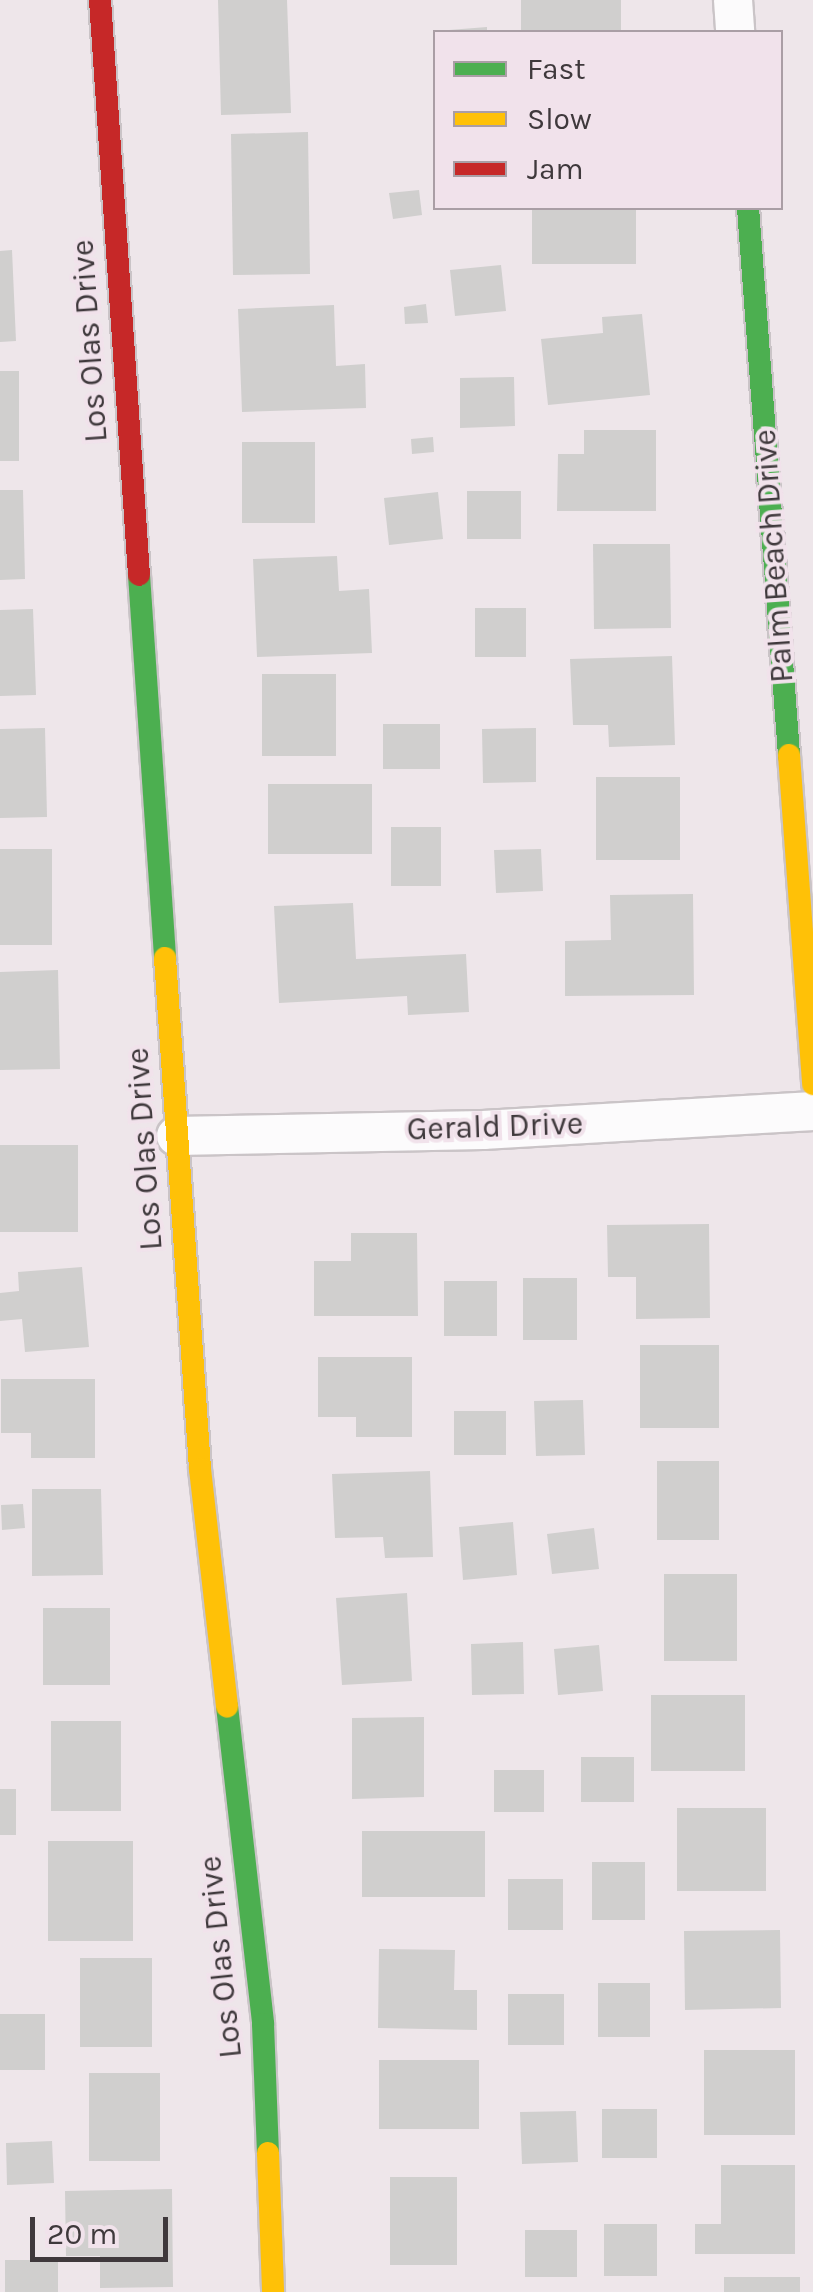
<!DOCTYPE html>
<html>
<head>
<meta charset="utf-8">
<style>
  body { margin:0 }
  #map { position:relative; width:813px; height:2292px; overflow:hidden; background:#eee6ea; font-family:Karla,sans-serif }
  div>[style] { position:absolute }
  [style*='--x'] { left:calc(var(--x)*1px); top:calc(var(--y)*1px); width:calc(var(--w)*1px); rotate:calc(var(--a)*1deg) }
  .building>* { inset:0; background:#d0cfce }
  .roads { filter:drop-shadow(2px 0 #cac4c7) drop-shadow(-2px 0 #cac4c7) drop-shadow(0 2px #cac4c7) drop-shadow(0 -2px #cac4c7) }
  .street>* { height:38px; margin:-19px; padding:0 19px; transform-origin:19px; border-radius:19px; background:#fcfbfc }
  .fast>* { height:22px; margin:-11px; padding:0 11px; transform-origin:11px; border-radius:11px; background:#4caf50 }
  .slow>* { height:22px; margin:-11px; padding:0 11px; transform-origin:11px; border-radius:11px; background:#ffc107 }
  .jam>* { height:22px; margin:-11px; padding:0 11px; transform-origin:11px; border-radius:11px; background:#c62828 }
  span { translate:-50% -50%; white-space:nowrap; text-align:center; line-height:1.15; -webkit-text-stroke:8px #f1e2eb; paint-order:stroke }
  .street-label { font-size:32px; color:#3f393c }
  .legend { position:absolute; left:433px; top:30px; width:350px; height:180px; box-sizing:border-box; background:#f1e2eb; border:2px solid #aa9ea5; margin:0; padding:12px 18px; list-style:none; font-size:30px; color:#3f393c }
  .legend li { display:flex; align-items:center; gap:20px; height:50px }
  .legend b { width:50px; border:2px solid #aa9ea5 }
  .scale { position:absolute; left:30px; top:2217px; width:138px; height:45px; box-sizing:border-box; border:5px solid #3f393c; border-top:0; padding-left:12px; font-size:30px; line-height:35px; white-space:nowrap; color:#3f393c; -webkit-text-stroke:8px #f1e2eb; paint-order:stroke }
</style>
</head>
<body>
<div id="map">
  <div class="building">
    <i style="clip-path:polygon(218px 0,287px 0,291px 113px,221px 115px)"></i>
    <i style="clip-path:polygon(521px 0,621px 0,621px 32px,521px 32px)"></i>
    <i style="clip-path:polygon(487px 27px,487px 32px,449px 32px,449px 30px)"></i>
    <i style="clip-path:polygon(308px 132px,310px 274px,233px 275px,231px 134px)"></i>
    <i style="clip-path:polygon(419px 190px,422px 215px,393px 219px,389px 193px)"></i>
    <i style="clip-path:polygon(532px 208px,636px 208px,636px 264px,532px 264px)"></i>
    <i style="clip-path:polygon(12px 250px,16px 341px,0 342px,0 251px)"></i>
    <i style="clip-path:polygon(501px 265px,506px 311px,455px 316px,450px 270px)"></i>
    <i style="clip-path:polygon(426px 304px,428px 323px,405px 324px,404px 307px)"></i>
    <i style="clip-path:polygon(334px 305px,336px 366px,365px 364px,366px 408px,242px 412px,238px 309px)"></i>
    <i style="clip-path:polygon(642px 314px,650px 395px,548px 405px,541px 339px,603px 333px,602px 317px)"></i>
    <i style="clip-path:polygon(0 371px,19px 371px,19px 461px,0 461px)"></i>
    <i style="clip-path:polygon(514px 377px,515px 426px,460px 428px,460px 378px)"></i>
    <i style="clip-path:polygon(584px 430px,656px 430px,656px 511px,557px 511px,558px 454px,584px 454px)"></i>
    <i style="clip-path:polygon(433px 437px,434px 452px,412px 454px,411px 439px)"></i>
    <i style="clip-path:polygon(242px 442px,315px 442px,315px 523px,242px 523px)"></i>
    <i style="clip-path:polygon(0 490px,23px 490px,25px 579px,0 580px)"></i>
    <i style="clip-path:polygon(467px 491px,521px 491px,521px 539px,467px 539px)"></i>
    <i style="clip-path:polygon(438px 492px,443px 539px,389px 545px,384px 498px)"></i>
    <i style="clip-path:polygon(593px 544px,670px 544px,671px 628px,594px 629px)"></i>
    <i style="clip-path:polygon(337px 556px,339px 591px,369px 589px,372px 653px,257px 657px,253px 559px)"></i>
    <i style="clip-path:polygon(475px 608px,526px 608px,526px 657px,475px 657px)"></i>
    <i style="clip-path:polygon(33px 609px,36px 695px,0 696px,0 610px)"></i>
    <i style="clip-path:polygon(672px 656px,675px 745px,609px 747px,608px 725px,573px 725px,570px 659px)"></i>
    <i style="clip-path:polygon(262px 674px,336px 674px,336px 756px,262px 756px)"></i>
    <i style="clip-path:polygon(383px 724px,440px 724px,440px 769px,383px 769px)"></i>
    <i style="clip-path:polygon(45px 728px,47px 817px,0 818px,0 729px)"></i>
    <i style="clip-path:polygon(536px 728px,536px 782px,483px 783px,482px 729px)"></i>
    <i style="clip-path:polygon(596px 777px,680px 777px,680px 860px,596px 860px)"></i>
    <i style="clip-path:polygon(268px 784px,372px 784px,372px 854px,268px 854px)"></i>
    <i style="clip-path:polygon(391px 827px,441px 827px,441px 886px,391px 886px)"></i>
    <i style="clip-path:polygon(0 849px,52px 849px,52px 945px,0 945px)"></i>
    <i style="clip-path:polygon(541px 849px,543px 891px,496px 893px,494px 850px)"></i>
    <i style="clip-path:polygon(693px 894px,694px 995px,565px 996px,565px 941px,611px 940px,610px 895px)"></i>
    <i style="clip-path:polygon(353px 903px,356px 959px,466px 954px,469px 1012px,408px 1015px,407px 996px,279px 1003px,274px 906px)"></i>
    <i style="clip-path:polygon(58px 970px,60px 1069px,0 1070px,0 972px)"></i>
    <i style="clip-path:polygon(0 1145px,78px 1145px,78px 1232px,0 1232px)"></i>
    <i style="clip-path:polygon(709px 1224px,710px 1318px,636px 1319px,636px 1277px,608px 1277px,607px 1225px)"></i>
    <i style="clip-path:polygon(351px 1233px,417px 1233px,418px 1316px,314px 1316px,314px 1261px,351px 1261px)"></i>
    <i style="clip-path:polygon(82px 1267px,89px 1347px,25px 1352px,22px 1319px,0 1321px,0 1293px,19px 1291px,18px 1272px)"></i>
    <i style="clip-path:polygon(523px 1278px,577px 1278px,577px 1340px,523px 1340px)"></i>
    <i style="clip-path:polygon(444px 1281px,497px 1281px,497px 1336px,444px 1336px)"></i>
    <i style="clip-path:polygon(640px 1345px,719px 1345px,719px 1428px,640px 1428px)"></i>
    <i style="clip-path:polygon(318px 1357px,412px 1357px,412px 1437px,356px 1437px,356px 1417px,318px 1417px)"></i>
    <i style="clip-path:polygon(1px 1379px,95px 1379px,95px 1458px,31px 1458px,31px 1433px,1px 1433px)"></i>
    <i style="clip-path:polygon(583px 1400px,585px 1455px,536px 1456px,534px 1401px)"></i>
    <i style="clip-path:polygon(454px 1411px,506px 1411px,506px 1455px,454px 1455px)"></i>
    <i style="clip-path:polygon(657px 1461px,719px 1461px,719px 1540px,657px 1540px)"></i>
    <i style="clip-path:polygon(430px 1471px,433px 1557px,385px 1558px,383px 1537px,335px 1538px,332px 1474px)"></i>
    <i style="clip-path:polygon(32px 1489px,101px 1489px,103px 1575px,32px 1576px)"></i>
    <i style="clip-path:polygon(23px 1504px,25px 1528px,2px 1530px,1px 1505px)"></i>
    <i style="clip-path:polygon(513px 1522px,517px 1575px,463px 1580px,459px 1527px)"></i>
    <i style="clip-path:polygon(594px 1528px,599px 1569px,552px 1574px,547px 1534px)"></i>
    <i style="clip-path:polygon(664px 1574px,737px 1574px,737px 1661px,664px 1661px)"></i>
    <i style="clip-path:polygon(407px 1593px,412px 1681px,342px 1685px,336px 1598px)"></i>
    <i style="clip-path:polygon(43px 1608px,110px 1608px,110px 1685px,43px 1685px)"></i>
    <i style="clip-path:polygon(523px 1642px,524px 1694px,472px 1695px,471px 1644px)"></i>
    <i style="clip-path:polygon(599px 1645px,603px 1691px,558px 1695px,554px 1649px)"></i>
    <i style="clip-path:polygon(651px 1695px,745px 1695px,745px 1771px,651px 1771px)"></i>
    <i style="clip-path:polygon(424px 1717px,424px 1797px,352px 1799px,352px 1718px)"></i>
    <i style="clip-path:polygon(51px 1721px,121px 1721px,121px 1811px,51px 1811px)"></i>
    <i style="clip-path:polygon(581px 1757px,634px 1757px,634px 1802px,581px 1802px)"></i>
    <i style="clip-path:polygon(494px 1770px,544px 1770px,544px 1812px,494px 1812px)"></i>
    <i style="clip-path:polygon(0 1789px,16px 1789px,16px 1835px,0 1835px)"></i>
    <i style="clip-path:polygon(677px 1808px,766px 1808px,766px 1891px,677px 1891px)"></i>
    <i style="clip-path:polygon(362px 1831px,485px 1831px,485px 1897px,362px 1897px)"></i>
    <i style="clip-path:polygon(48px 1841px,133px 1841px,133px 1941px,48px 1941px)"></i>
    <i style="clip-path:polygon(592px 1862px,645px 1862px,645px 1920px,592px 1920px)"></i>
    <i style="clip-path:polygon(508px 1879px,563px 1879px,563px 1930px,508px 1930px)"></i>
    <i style="clip-path:polygon(780px 1930px,781px 2008px,685px 2010px,684px 1931px)"></i>
    <i style="clip-path:polygon(379px 1949px,455px 1950px,454px 1990px,477px 1990px,477px 2030px,378px 2028px)"></i>
    <i style="clip-path:polygon(80px 1958px,152px 1958px,152px 2047px,80px 2047px)"></i>
    <i style="clip-path:polygon(598px 1983px,650px 1983px,650px 2037px,598px 2037px)"></i>
    <i style="clip-path:polygon(508px 1994px,564px 1994px,564px 2045px,508px 2045px)"></i>
    <i style="clip-path:polygon(0 2014px,45px 2014px,45px 2070px,0 2070px)"></i>
    <i style="clip-path:polygon(704px 2050px,795px 2050px,795px 2135px,704px 2135px)"></i>
    <i style="clip-path:polygon(379px 2060px,479px 2060px,479px 2129px,379px 2129px)"></i>
    <i style="clip-path:polygon(89px 2073px,160px 2073px,160px 2161px,89px 2161px)"></i>
    <i style="clip-path:polygon(602px 2109px,657px 2109px,657px 2158px,602px 2158px)"></i>
    <i style="clip-path:polygon(576px 2111px,578px 2162px,522px 2164px,520px 2112px)"></i>
    <i style="clip-path:polygon(52px 2141px,54px 2183px,7px 2185px,6px 2143px)"></i>
    <i style="clip-path:polygon(721px 2165px,795px 2165px,795px 2254px,695px 2254px,695px 2224px,721px 2224px)"></i>
    <i style="clip-path:polygon(390px 2177px,457px 2177px,457px 2265px,390px 2265px)"></i>
    <i style="clip-path:polygon(172px 2189px,173px 2287px,100px 2288px,100px 2256px,66px 2256px,65px 2191px)"></i>
    <i style="clip-path:polygon(604px 2224px,657px 2224px,657px 2276px,604px 2276px)"></i>
    <i style="clip-path:polygon(525px 2230px,577px 2230px,577px 2277px,525px 2277px)"></i>
    <i style="clip-path:polygon(5px 2260px,58px 2260px,58px 2292px,5px 2292px)"></i>
    <i style="clip-path:polygon(724px 2277px,800px 2277px,800px 2292px,724px 2292px)"></i>
  </div>
  <div class="roads">
    <div class="street">
      <i style="--x:733;--y:0;--w:32;--a:86"></i>
      <i style="--x:176;--y:1136;--w:307;--a:-1.1"></i>
      <i style="--x:483;--y:1130;--w:331;--a:-3.3"></i>
    </div>
    <div class="fast">
      <i style="--x:748;--y:208;--w:549;--a:85.71"></i>
      <i style="--x:139;--y:575;--w:384;--a:86.1"></i>
      <i style="--x:227;--y:1706;--w:320;--a:83.5"></i>
      <i style="--x:263;--y:2024;--w:129;--a:87.8"></i>
    </div>
    <div class="slow">
      <i style="--x:789;--y:755;--w:330;--a:85.8"></i>
      <i style="--x:165;--y:958;--w:512;--a:86.08"></i>
      <i style="--x:200;--y:1469;--w:239;--a:83.5"></i>
      <i style="--x:268;--y:2153;--w:139;--a:87.9"></i>
    </div>
    <div class="jam">
      <i style="--x:100;--y:0;--w:576;--a:86.12"></i>
    </div>
  </div>
  <div class="street-label">
    <span style="left:90px;top:341px;rotate:-94deg">Los Olas Drive</span>
    <span style="left:774px;top:556px;rotate:-94deg">Palm Beach Drive</span>
    <span style="left:495px;top:1127px;rotate:-2deg">Gerald Drive</span>
    <span style="left:145px;top:1149px;rotate:-94deg">Los Olas Drive</span>
    <span style="left:221px;top:1957px;rotate:-96deg">Los Olas Drive</span>
  </div>
  <ul class="legend">
  <li><b style="height:12px;background:#4caf50"></b>Fast</li>
  <li><b style="height:12px;background:#ffc107"></b>Slow</li>
  <li><b style="height:12px;background:#c62828"></b>Jam</li>
  </ul>
  <div class="scale">20 m</div>
</div>
</body>
</html>
